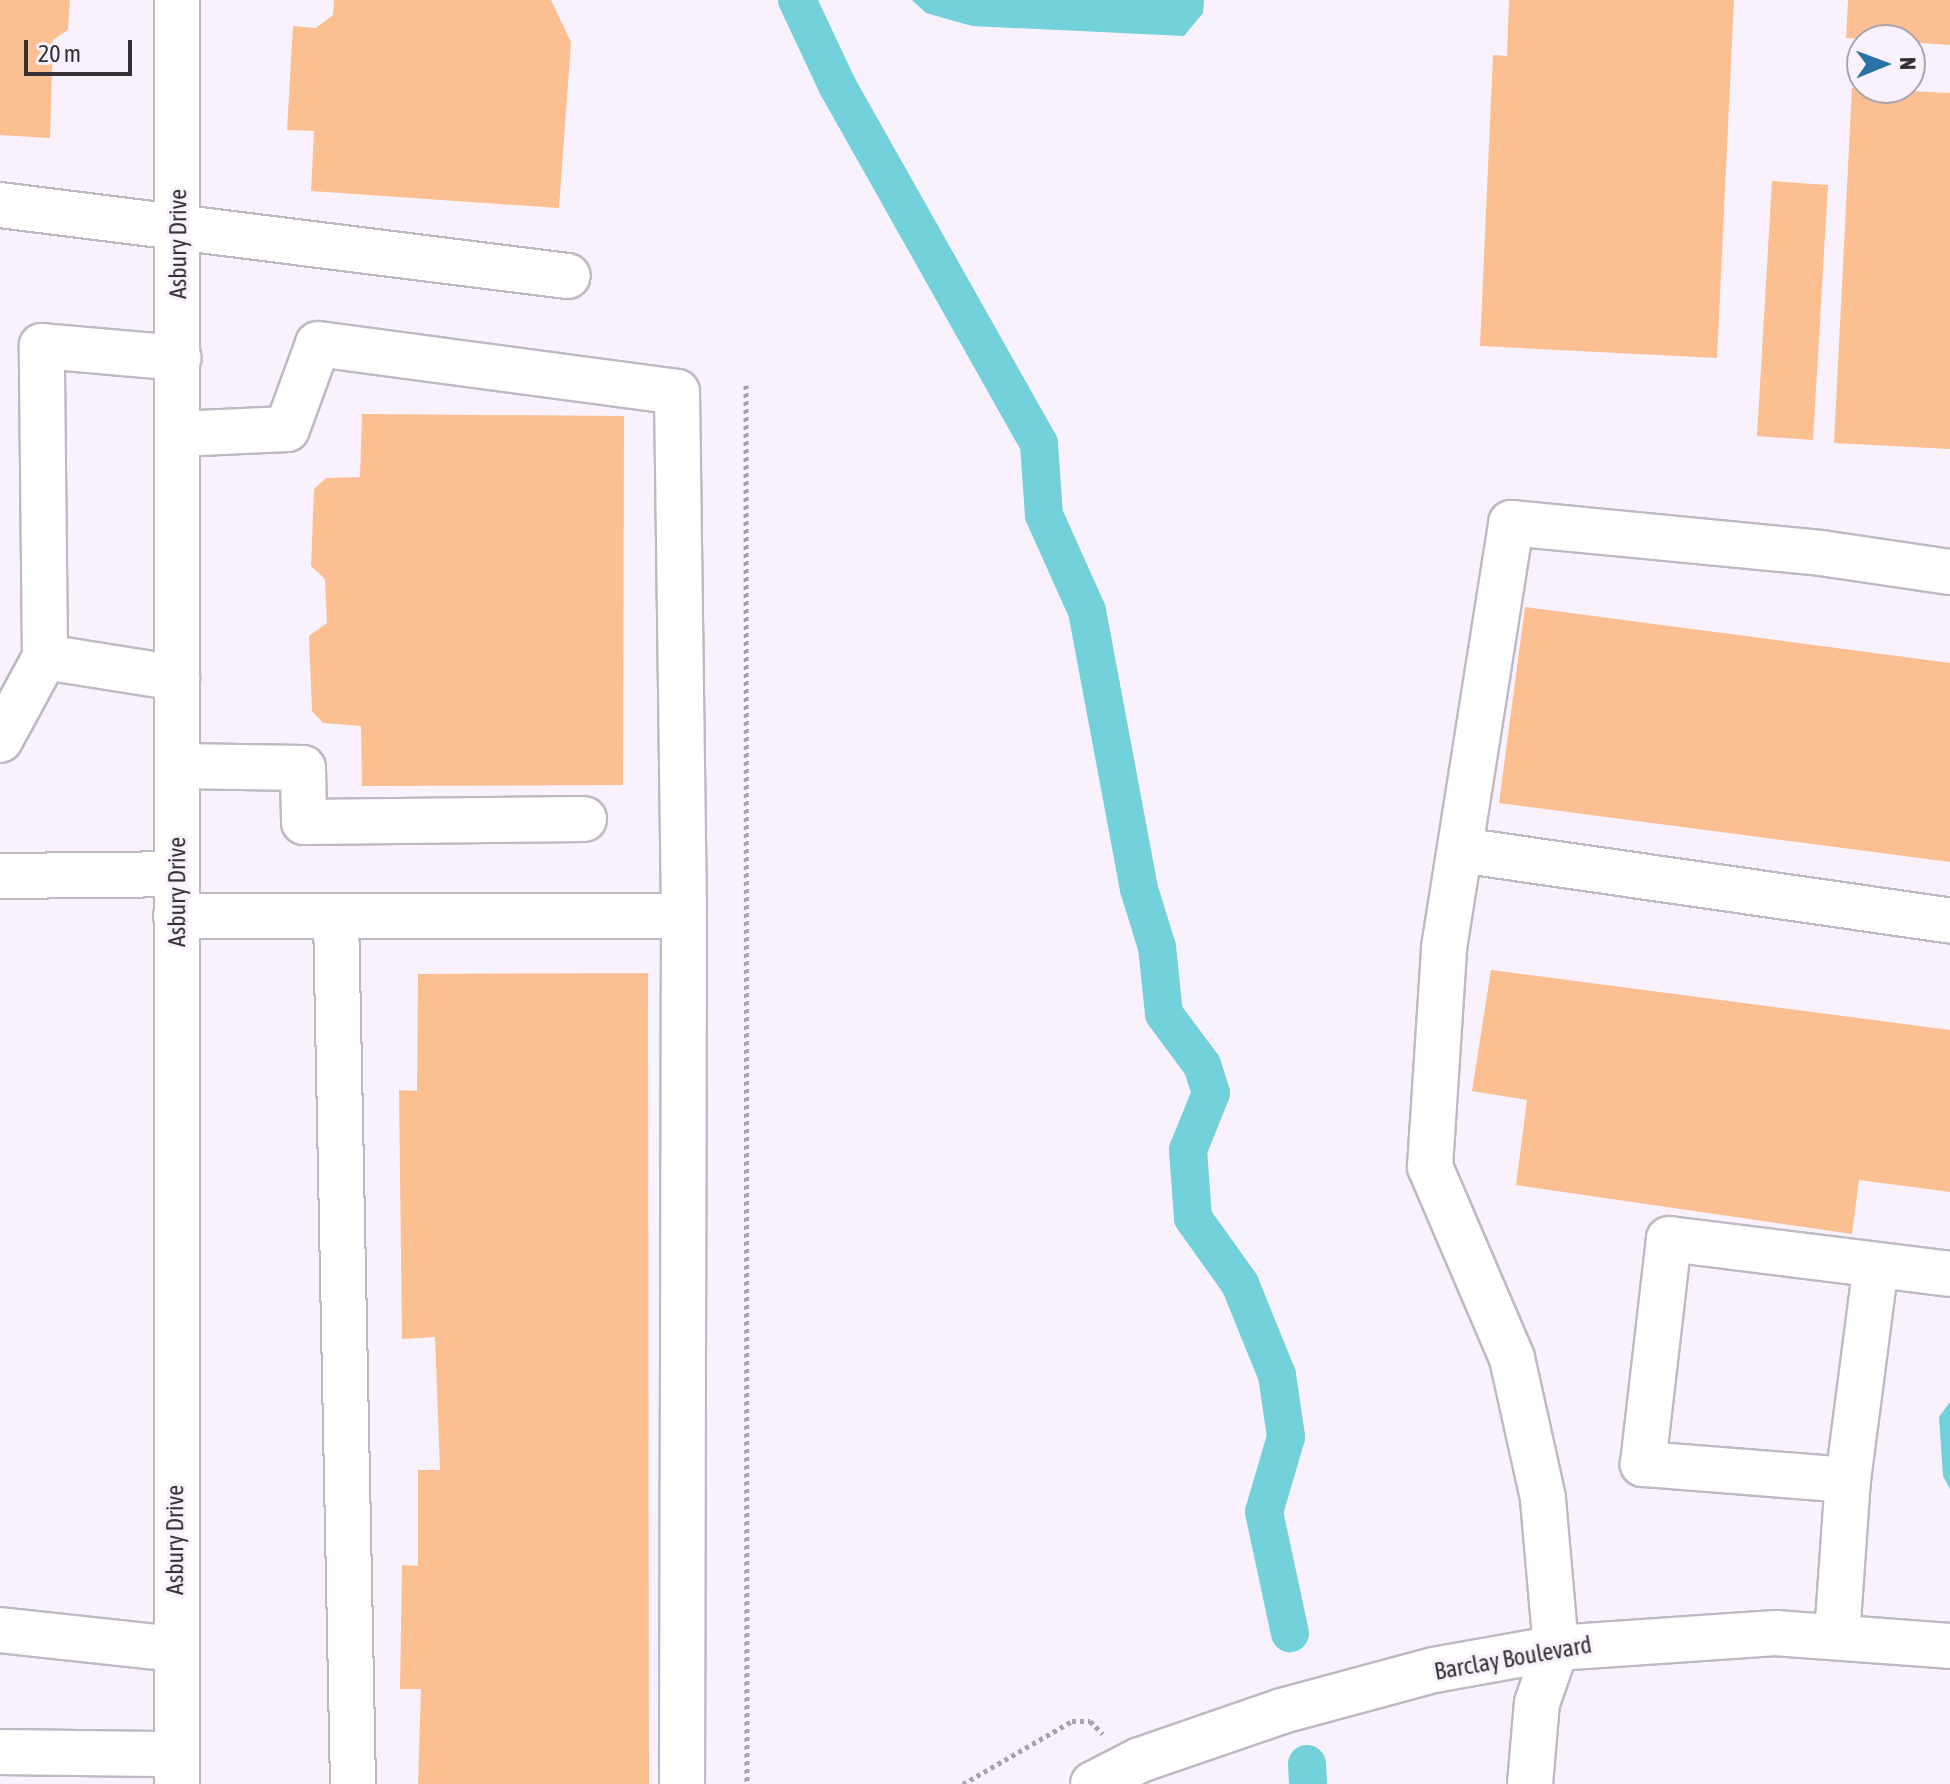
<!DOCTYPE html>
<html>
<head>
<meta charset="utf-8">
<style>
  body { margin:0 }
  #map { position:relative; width:1950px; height:1784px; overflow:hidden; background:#f9f2fd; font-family:"Asap Condensed",sans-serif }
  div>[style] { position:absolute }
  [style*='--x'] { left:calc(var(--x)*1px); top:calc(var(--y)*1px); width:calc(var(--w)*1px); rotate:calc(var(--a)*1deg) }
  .water>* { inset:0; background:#72d1db }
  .canal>* { height:38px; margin:-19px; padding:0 19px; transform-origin:19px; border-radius:19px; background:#72d1db }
  .building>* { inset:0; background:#fcbf92 }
  .path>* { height:5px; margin-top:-2.5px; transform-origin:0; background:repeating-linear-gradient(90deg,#a6a1aa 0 4px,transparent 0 8px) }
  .roads { filter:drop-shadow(2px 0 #bfb9c3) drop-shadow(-2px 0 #bfb9c3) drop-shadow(0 2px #bfb9c3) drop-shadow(0 -2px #bfb9c3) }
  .minor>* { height:44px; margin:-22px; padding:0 22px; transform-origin:22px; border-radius:22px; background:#fff }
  span { translate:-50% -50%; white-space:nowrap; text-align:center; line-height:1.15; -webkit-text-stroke:7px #f9f2fd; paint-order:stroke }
  .street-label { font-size:24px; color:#333135 }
  .north { position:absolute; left:1846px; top:24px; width:80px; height:80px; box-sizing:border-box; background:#f9f2fd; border:2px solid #aaa5ad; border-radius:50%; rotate:89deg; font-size:22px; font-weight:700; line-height:32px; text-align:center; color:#333135 }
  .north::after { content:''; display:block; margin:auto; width:28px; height:36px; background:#2872a6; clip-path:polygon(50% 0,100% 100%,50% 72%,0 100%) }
  .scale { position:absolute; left:24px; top:40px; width:108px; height:36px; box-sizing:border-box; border:4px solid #333135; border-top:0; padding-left:10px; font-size:24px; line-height:28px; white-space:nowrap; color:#333135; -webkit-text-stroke:6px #f9f2fd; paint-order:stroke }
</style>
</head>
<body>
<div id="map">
  <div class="water">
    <i style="clip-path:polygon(912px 0,1204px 0,1203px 13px,1184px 36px,972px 26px,926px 13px)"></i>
    <i style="clip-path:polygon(1950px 1402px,1950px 1489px,1943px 1476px,1939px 1417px)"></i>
  </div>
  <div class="canal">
    <i style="--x:797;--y:0;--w:96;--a:64.8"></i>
    <i style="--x:838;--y:87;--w:410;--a:60.6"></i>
    <i style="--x:1039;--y:444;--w:71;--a:86"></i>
    <i style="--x:1044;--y:515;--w:105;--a:65.9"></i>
    <i style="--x:1087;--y:611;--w:283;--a:79.4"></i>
    <i style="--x:1139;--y:889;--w:61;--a:72.8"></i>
    <i style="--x:1157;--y:947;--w:67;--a:84"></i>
    <i style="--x:1164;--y:1014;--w:64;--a:53.3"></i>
    <i style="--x:1202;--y:1065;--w:29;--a:72"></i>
    <i style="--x:1211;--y:1093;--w:61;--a:112"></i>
    <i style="--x:1188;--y:1150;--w:68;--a:85.8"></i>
    <i style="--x:1193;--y:1218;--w:81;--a:54.5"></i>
    <i style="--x:1240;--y:1284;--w:98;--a:67.9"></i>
    <i style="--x:1277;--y:1375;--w:63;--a:81.7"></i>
    <i style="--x:1286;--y:1437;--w:78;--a:106.3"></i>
    <i style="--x:1264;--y:1512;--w:124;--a:77.9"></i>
    <i style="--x:1307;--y:1764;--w:20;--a:87"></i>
  </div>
  <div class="building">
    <i style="clip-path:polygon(0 0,70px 0,68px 30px,53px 40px,50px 138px,0 135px)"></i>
    <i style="clip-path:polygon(334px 0,551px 0,571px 42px,559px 208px,311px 191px,314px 131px,287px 130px,293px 26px,316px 28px,333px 15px)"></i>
    <i style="clip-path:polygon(1509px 0,1734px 0,1717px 358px,1480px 346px,1493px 55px,1507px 56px)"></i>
    <i style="clip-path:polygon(1848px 0,1950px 0,1950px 45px,1846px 38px)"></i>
    <i style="clip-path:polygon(1852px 88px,1950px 93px,1950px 449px,1834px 443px)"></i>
    <i style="clip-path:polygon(1772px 181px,1828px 185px,1813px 440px,1757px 436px)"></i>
    <i style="clip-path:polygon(362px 414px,624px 416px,623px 785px,362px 786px,361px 726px,323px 723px,312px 711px,309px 636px,327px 623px,325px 579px,311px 566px,314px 489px,326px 478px,360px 477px)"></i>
    <i style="clip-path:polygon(1525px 607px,1950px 663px,1950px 862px,1499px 803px)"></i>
    <i style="clip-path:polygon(1491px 970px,1950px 1030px,1950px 1192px,1859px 1180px,1852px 1234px,1516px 1185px,1527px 1100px,1472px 1091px)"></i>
    <i style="clip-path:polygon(648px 973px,649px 1784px,418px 1784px,421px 1689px,400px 1689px,402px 1565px,418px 1566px,418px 1470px,440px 1470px,435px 1337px,402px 1339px,399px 1090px,417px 1091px,418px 974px)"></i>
  </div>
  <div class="path">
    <i style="--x:746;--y:385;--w:1399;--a:89.96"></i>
    <i style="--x:963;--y:1784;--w:126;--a:-30"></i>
    <i style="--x:1072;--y:1721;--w:18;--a:0"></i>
    <i style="--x:1090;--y:1721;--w:18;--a:45"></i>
  </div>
  <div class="roads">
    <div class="minor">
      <i style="--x:177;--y:0;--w:1784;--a:90"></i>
      <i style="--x:0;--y:205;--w:572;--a:7.13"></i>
      <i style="--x:178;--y:434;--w:109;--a:-2.6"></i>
      <i style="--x:287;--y:429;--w:90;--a:-70"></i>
      <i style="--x:318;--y:344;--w:362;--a:7.6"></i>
      <i style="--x:677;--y:392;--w:524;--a:89.23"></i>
      <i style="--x:684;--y:916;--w:868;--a:90.13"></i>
      <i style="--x:45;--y:657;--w:134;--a:9"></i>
      <i style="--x:0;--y:740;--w:94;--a:-61.5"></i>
      <i style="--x:45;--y:657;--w:311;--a:-90.6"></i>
      <i style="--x:42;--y:346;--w:137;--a:5"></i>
      <i style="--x:177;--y:766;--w:126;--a:0.9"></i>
      <i style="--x:303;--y:768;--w:54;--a:88.9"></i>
      <i style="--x:304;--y:822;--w:280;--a:-0.6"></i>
      <i style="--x:1460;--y:850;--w:495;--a:8.2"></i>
      <i style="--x:0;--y:876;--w:177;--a:-0.6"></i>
      <i style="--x:176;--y:916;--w:508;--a:0"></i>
      <i style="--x:336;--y:916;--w:868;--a:88.88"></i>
      <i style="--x:1848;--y:1480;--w:217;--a:-82.6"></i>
      <i style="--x:0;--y:1630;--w:176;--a:6.2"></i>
      <i style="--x:1837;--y:1636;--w:156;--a:-86"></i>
      <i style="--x:1848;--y:1480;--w:206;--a:-175.5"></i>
      <i style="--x:1643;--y:1464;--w:226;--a:-83.4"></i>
      <i style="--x:1669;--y:1239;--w:283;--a:7.1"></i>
      <i style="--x:0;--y:1752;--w:176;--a:0.7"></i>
      <i style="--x:1093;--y:1784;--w:53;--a:-27.1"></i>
      <i style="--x:1140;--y:1760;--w:150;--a:-19"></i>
      <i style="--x:1282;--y:1711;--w:157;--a:-15.1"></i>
      <i style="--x:1434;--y:1670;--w:124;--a:-10.2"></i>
      <i style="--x:1556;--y:1648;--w:220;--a:-3.9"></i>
      <i style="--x:1775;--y:1633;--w:175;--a:4.2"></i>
      <i style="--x:1530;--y:1784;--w:81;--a:-85.1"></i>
      <i style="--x:1537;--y:1703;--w:58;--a:-70.9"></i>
      <i style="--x:1556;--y:1648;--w:151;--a:-95"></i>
      <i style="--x:1543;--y:1498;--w:143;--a:-102.5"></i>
      <i style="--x:1512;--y:1358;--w:208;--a:-113.2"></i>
      <i style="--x:1430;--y:1167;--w:219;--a:-86.3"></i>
      <i style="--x:1444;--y:948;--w:430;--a:-81"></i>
      <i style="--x:1511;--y:523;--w:311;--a:5.5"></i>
      <i style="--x:1821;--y:553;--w:130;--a:8.4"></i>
    </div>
  </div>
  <div class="street-label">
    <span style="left:178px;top:244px;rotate:-90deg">Asbury Drive</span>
    <span style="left:177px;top:892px;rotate:-90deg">Asbury Drive</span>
    <span style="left:175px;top:1540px;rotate:-90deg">Asbury Drive</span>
    <span style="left:1513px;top:1658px;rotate:-10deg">Barclay Boulevard</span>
  </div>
  <div class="north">N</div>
  <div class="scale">20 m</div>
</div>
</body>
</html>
